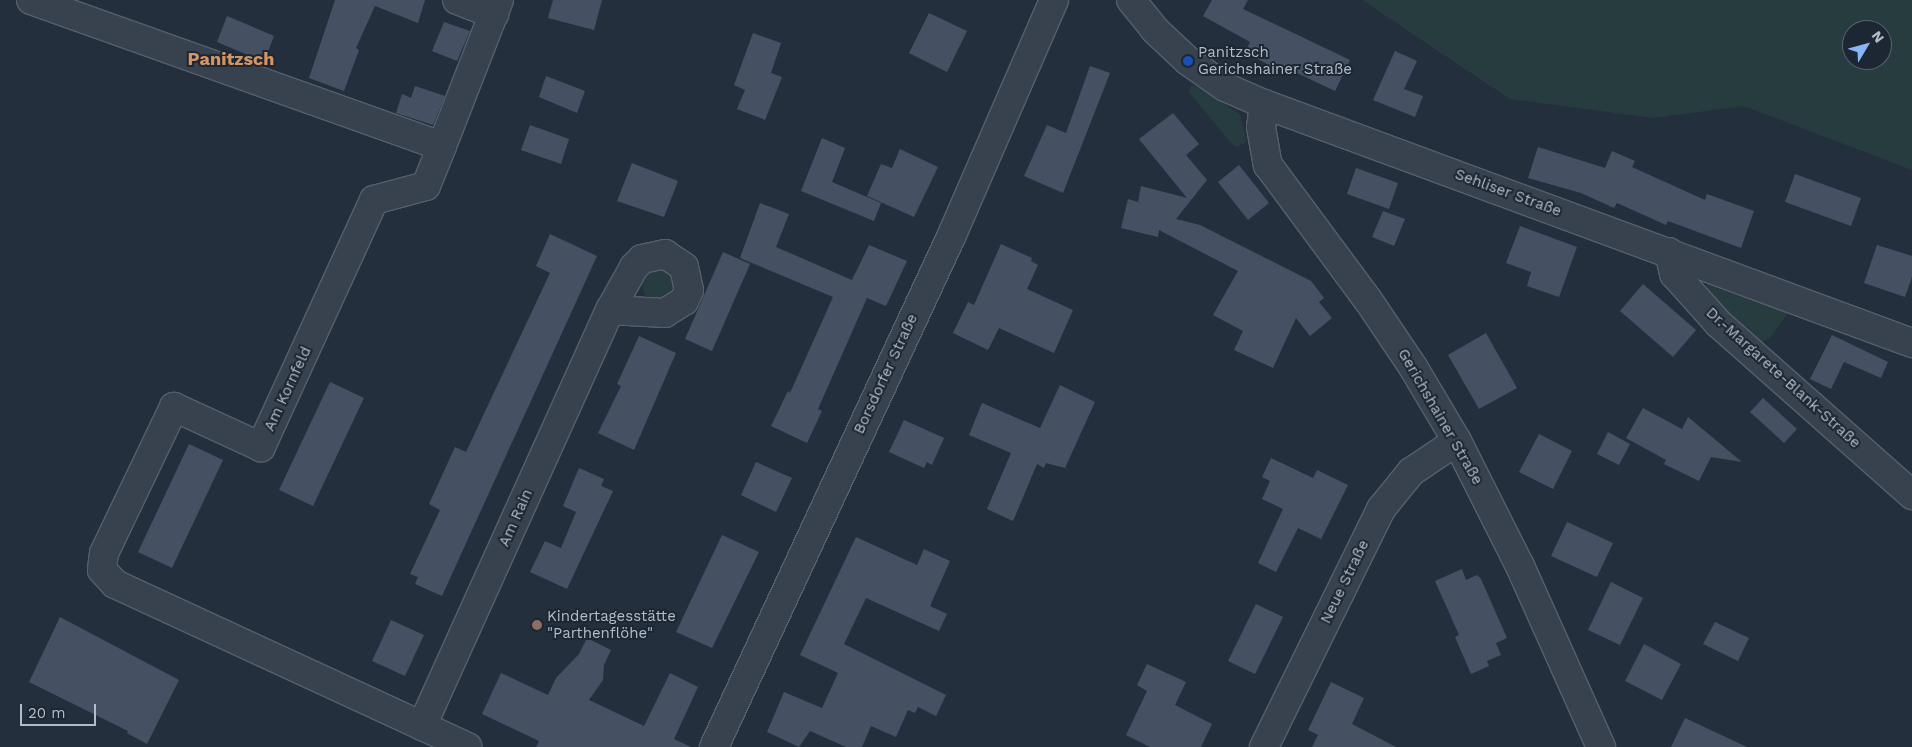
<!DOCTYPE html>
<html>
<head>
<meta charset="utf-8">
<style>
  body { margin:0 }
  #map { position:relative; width:1912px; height:747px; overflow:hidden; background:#242f3e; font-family:"Work Sans",sans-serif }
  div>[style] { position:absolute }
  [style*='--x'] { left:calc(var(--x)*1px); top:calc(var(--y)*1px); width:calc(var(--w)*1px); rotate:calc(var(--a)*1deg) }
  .green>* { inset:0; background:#263c3f }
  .building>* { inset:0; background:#455162 }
  .roads { filter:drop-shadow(1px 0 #565f6c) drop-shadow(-1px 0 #565f6c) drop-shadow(0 1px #565f6c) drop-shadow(0 -1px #565f6c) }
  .minor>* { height:28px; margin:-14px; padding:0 14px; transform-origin:14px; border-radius:14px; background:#38414e }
  .dots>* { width:14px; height:14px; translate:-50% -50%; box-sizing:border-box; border:2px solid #1d2633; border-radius:50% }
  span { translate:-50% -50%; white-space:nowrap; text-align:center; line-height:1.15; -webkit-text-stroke:4px #1d2633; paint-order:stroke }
  .poi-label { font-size:15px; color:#b4bcc9 }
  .left { translate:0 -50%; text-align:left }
  .street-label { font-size:15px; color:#b4bcc9 }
  .quarter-label { font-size:18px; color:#d59563; font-weight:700 }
  .north { position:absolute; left:1842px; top:20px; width:50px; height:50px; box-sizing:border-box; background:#1d2633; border:1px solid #59626f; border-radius:50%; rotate:53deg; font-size:14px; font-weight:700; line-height:20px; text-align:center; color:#b4bcc9 }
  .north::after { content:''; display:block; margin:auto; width:18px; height:22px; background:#8ab4f8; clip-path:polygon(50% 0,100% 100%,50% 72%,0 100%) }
  .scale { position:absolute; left:20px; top:704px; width:76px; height:22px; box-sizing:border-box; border:2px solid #b4bcc9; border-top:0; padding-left:6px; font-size:15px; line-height:18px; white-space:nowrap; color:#b4bcc9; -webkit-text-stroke:4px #1d2633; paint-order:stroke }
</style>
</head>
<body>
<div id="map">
  <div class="green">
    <i style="clip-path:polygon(evenodd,1362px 0,1912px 0,1912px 170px,1744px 106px,1653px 118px,1510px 99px,1362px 0,1852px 30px,1882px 30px,1882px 60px,1852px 60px,1852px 30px)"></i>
    <i style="clip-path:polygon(1193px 84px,1240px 114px,1247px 142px,1236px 147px,1230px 142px,1188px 91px)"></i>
    <i style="clip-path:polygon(659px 264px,681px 281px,671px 300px,649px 298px,644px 293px,642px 285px,646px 271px)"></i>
    <i style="clip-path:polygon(1710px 279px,1790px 310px,1770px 338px,1755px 345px,1702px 295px)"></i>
  </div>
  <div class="building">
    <i style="clip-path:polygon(335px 0,425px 0,418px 23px,375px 6px,356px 48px,359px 50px,344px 91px,309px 78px)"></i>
    <i style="clip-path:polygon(553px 0,602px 0,594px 30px,548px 18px)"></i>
    <i style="clip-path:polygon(1212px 0,1248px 0,1243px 9px,1350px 60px,1335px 91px,1280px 65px,1278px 70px,1245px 52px,1250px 42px,1203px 16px)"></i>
    <i style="clip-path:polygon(929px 13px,967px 31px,947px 72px,909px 53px)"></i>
    <i style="clip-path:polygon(227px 16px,274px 36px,264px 62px,217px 42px)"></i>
    <i style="clip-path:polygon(444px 22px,470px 31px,457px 61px,432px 51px)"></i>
    <i style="clip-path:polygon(753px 33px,781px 43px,771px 73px,782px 77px,765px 120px,737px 109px,745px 90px,734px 85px)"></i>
    <i style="clip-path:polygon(1395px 51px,1417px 61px,1404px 89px,1423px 96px,1415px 117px,1373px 100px)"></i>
    <i style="clip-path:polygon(1090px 66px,1110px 73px,1063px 193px,1024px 176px,1047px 125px,1066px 133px)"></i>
    <i style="clip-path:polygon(546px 76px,585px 91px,577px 113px,539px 97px)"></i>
    <i style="clip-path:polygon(415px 86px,445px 96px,433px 125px,396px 113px,402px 94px,411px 98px)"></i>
    <i style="clip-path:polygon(1173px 113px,1199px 144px,1186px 155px,1207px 180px,1176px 219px,1200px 225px,1311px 281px,1324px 298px,1319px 302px,1332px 318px,1310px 336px,1296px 318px,1273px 368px,1234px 350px,1243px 331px,1213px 315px,1238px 271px,1159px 230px,1158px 237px,1121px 228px,1128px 199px,1138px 202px,1141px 186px,1187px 198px,1139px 139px)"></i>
    <i style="clip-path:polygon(530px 125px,569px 139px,561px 164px,521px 150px)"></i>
    <i style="clip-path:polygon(822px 138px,845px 148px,832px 182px,881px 203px,874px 221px,801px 191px)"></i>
    <i style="clip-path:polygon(1538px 147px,1605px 168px,1612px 151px,1635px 161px,1632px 167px,1705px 200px,1707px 194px,1754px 211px,1741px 248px,1668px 221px,1666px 225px,1617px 203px,1614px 208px,1581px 193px,1528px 178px)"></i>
    <i style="clip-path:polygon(900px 149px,938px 167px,914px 217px,867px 196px,881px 164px,892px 168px)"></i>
    <i style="clip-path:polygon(632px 163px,678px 181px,664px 217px,617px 201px)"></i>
    <i style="clip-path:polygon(1239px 165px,1269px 203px,1248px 220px,1218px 182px)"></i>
    <i style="clip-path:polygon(1356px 168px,1398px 183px,1389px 209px,1347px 194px)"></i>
    <i style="clip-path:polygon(1795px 174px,1861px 198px,1851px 226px,1785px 202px)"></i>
    <i style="clip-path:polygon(760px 203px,789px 214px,776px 247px,852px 280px,869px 245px,907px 261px,886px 306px,867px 298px,818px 409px,822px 411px,807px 443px,771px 426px,788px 391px,790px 393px,833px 297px,740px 258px)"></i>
    <i style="clip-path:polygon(1383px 211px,1405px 219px,1394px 246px,1372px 237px)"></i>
    <i style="clip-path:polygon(1520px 226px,1577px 247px,1559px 297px,1527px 286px,1531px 272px,1506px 263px)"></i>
    <i style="clip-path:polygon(550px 234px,597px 256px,442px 596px,415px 584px,418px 577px,410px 574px,440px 510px,429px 504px,455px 447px,466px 452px,550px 273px,536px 266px)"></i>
    <i style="clip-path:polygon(1001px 244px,1032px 258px,1031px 261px,1038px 265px,1027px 289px,1073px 310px,1054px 353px,999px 328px,988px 350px,953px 333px,968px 302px,974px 305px)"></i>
    <i style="clip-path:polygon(1877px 245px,1912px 256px,1912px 277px,1905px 297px,1864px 283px)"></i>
    <i style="clip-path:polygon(723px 252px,750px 264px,712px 351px,685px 339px)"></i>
    <i style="clip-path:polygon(1643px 284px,1696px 330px,1673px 357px,1620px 311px)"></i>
    <i style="clip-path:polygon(1486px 333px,1517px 388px,1479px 409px,1448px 355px)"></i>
    <i style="clip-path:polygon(1832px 335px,1888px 362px,1881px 378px,1844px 362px,1831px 389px,1810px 379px)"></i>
    <i style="clip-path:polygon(639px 336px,676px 353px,634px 450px,598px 433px,621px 386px,617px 384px)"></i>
    <i style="clip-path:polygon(330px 382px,364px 398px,313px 506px,279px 490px)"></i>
    <i style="clip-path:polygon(1060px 385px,1095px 402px,1065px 468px,1046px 463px,1044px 468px,1037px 464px,1013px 521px,987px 509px,1011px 453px,969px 435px,982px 403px,1040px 428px)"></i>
    <i style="clip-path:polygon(1763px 398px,1797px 429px,1784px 443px,1750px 412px)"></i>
    <i style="clip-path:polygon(1643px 408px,1682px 429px,1688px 417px,1742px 462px,1711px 457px,1699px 481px,1664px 464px,1666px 460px,1626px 438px)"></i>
    <i style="clip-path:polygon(904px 420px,944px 438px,932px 465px,927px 462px,924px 468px,889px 452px)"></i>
    <i style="clip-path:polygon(1608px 432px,1630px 444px,1619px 465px,1597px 454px)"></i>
    <i style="clip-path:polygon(1539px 434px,1572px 451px,1553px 489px,1519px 472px)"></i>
    <i style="clip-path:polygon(189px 444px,223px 460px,172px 568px,138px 552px)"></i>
    <i style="clip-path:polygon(1271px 458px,1313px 478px,1317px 470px,1348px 485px,1321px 539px,1298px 528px,1276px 572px,1258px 563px,1283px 509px,1262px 499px,1270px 481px,1262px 477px)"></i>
    <i style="clip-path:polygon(756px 462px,792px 478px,776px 512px,741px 495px)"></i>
    <i style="clip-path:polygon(579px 468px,604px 479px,601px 486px,613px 491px,567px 589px,530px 572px,545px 541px,561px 548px,576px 512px,563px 506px)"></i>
    <i style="clip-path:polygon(1567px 522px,1613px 543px,1597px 577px,1551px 556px)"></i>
    <i style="clip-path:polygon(722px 535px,759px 552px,712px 648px,676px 632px)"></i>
    <i style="clip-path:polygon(856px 537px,917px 565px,924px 549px,950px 561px,930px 606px,947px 614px,939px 631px,866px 598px,844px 644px,946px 695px,936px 716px,918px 707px,915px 713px,908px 710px,896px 737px,871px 726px,862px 747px,846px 747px,810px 731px,799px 747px,767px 732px,784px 692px,822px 708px,838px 673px,800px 655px)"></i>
    <i style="clip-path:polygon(1462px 569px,1466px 580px,1477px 575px,1481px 579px,1507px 638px,1496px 643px,1501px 655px,1487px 661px,1489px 666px,1471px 674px,1455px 637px,1459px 635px,1435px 581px)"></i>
    <i style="clip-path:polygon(1611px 582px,1643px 598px,1620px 645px,1588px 630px)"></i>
    <i style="clip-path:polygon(1256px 604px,1283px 617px,1255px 674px,1228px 661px)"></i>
    <i style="clip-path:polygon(60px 617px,179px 680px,147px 744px,127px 733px,128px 731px,29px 682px)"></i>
    <i style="clip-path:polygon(391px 620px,424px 635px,405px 676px,372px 661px)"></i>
    <i style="clip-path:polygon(1715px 622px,1749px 638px,1738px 661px,1703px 644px)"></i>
    <i style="clip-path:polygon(587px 638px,611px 650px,604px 665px,603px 680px,589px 700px,644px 726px,670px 673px,698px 687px,674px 739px,691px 747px,536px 747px,539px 741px,482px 714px,501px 673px,548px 695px,556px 678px,579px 654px)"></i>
    <i style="clip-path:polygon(1644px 644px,1681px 664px,1662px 700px,1625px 681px)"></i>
    <i style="clip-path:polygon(1147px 664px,1186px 682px,1175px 705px,1212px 724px,1201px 747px,1150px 747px,1126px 735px,1147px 691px,1137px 685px)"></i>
    <i style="clip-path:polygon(1331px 682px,1364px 698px,1352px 724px,1396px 747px,1312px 747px,1318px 735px,1308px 730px)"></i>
    <i style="clip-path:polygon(1685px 718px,1747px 747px,1671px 747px)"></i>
  </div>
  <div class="roads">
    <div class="minor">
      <i style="--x:31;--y:0;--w:436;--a:19.6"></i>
      <i style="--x:442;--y:146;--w:157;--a:-68.7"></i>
      <i style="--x:457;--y:0;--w:40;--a:21"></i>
      <i style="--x:1131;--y:0;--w:38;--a:51"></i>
      <i style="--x:1155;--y:30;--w:45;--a:43.2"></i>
      <i style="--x:1188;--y:61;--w:45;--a:35.1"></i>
      <i style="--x:1225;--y:87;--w:43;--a:23.6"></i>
      <i style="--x:1264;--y:104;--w:691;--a:20.25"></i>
      <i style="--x:1264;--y:104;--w:23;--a:97"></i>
      <i style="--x:1261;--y:127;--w:39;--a:80"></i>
      <i style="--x:1268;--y:165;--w:168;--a:53.5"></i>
      <i style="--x:1368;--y:300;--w:81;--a:56.1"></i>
      <i style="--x:1413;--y:367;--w:86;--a:59.3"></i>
      <i style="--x:1457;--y:441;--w:140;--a:63.3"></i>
      <i style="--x:1520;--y:566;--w:198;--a:65.9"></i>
      <i style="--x:442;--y:146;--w:43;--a:111.8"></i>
      <i style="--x:426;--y:186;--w:54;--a:164.9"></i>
      <i style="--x:374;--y:200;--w:272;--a:114.6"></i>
      <i style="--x:261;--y:447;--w:96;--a:-155.3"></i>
      <i style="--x:174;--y:407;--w:162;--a:115.6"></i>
      <i style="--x:104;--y:553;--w:17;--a:97"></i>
      <i style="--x:102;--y:570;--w:19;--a:47"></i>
      <i style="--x:115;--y:584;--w:388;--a:24.8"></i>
      <i style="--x:1669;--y:252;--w:23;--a:77"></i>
      <i style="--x:1674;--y:274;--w:67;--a:48"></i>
      <i style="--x:1719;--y:324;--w:258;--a:41.5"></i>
      <i style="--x:665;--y:254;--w:23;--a:34"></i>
      <i style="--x:684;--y:267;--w:24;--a:78"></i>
      <i style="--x:689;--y:290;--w:12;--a:114"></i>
      <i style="--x:684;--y:301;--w:22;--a:148"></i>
      <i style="--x:665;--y:313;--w:55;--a:-176.9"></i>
      <i style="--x:610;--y:310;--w:49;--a:-60.8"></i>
      <i style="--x:634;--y:267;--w:11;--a:-45"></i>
      <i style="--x:642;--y:259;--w:24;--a:-12"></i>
      <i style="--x:422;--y:726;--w:457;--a:-65.7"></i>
      <i style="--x:714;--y:747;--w:562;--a:-65.08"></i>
      <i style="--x:951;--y:237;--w:258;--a:-66.5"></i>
      <i style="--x:1264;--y:747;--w:265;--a:-63.8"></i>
      <i style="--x:1381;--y:509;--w:48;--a:-51"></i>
      <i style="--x:1411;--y:472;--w:55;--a:-34"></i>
    </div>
  </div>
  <div class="dots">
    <i style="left:1188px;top:61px;background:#1a4fb4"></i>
    <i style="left:537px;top:625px;background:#8d6e63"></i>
  </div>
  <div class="poi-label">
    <span class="left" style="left:1198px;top:61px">Panitzsch<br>Gerichshainer Straße</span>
    <span class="left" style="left:547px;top:625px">Kindertagesstätte<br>"Parthenflöhe"</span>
  </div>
  <div class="street-label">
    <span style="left:1508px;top:193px;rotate:20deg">Sehliser Straße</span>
    <span style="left:886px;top:374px;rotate:-65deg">Borsdorfer Straße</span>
    <span style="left:1783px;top:378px;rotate:42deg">Dr.-Margarete-Blank-Straße</span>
    <span style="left:288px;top:389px;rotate:-65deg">Am Kornfeld</span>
    <span style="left:1440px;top:417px;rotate:60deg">Gerichshainer Straße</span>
    <span style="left:516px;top:518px;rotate:-66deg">Am Rain</span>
    <span style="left:1345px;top:582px;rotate:-64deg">Neue Straße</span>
  </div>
  <div class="quarter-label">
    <span style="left:231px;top:59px">Panitzsch</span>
  </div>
  <div class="north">N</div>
  <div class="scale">20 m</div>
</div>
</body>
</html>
